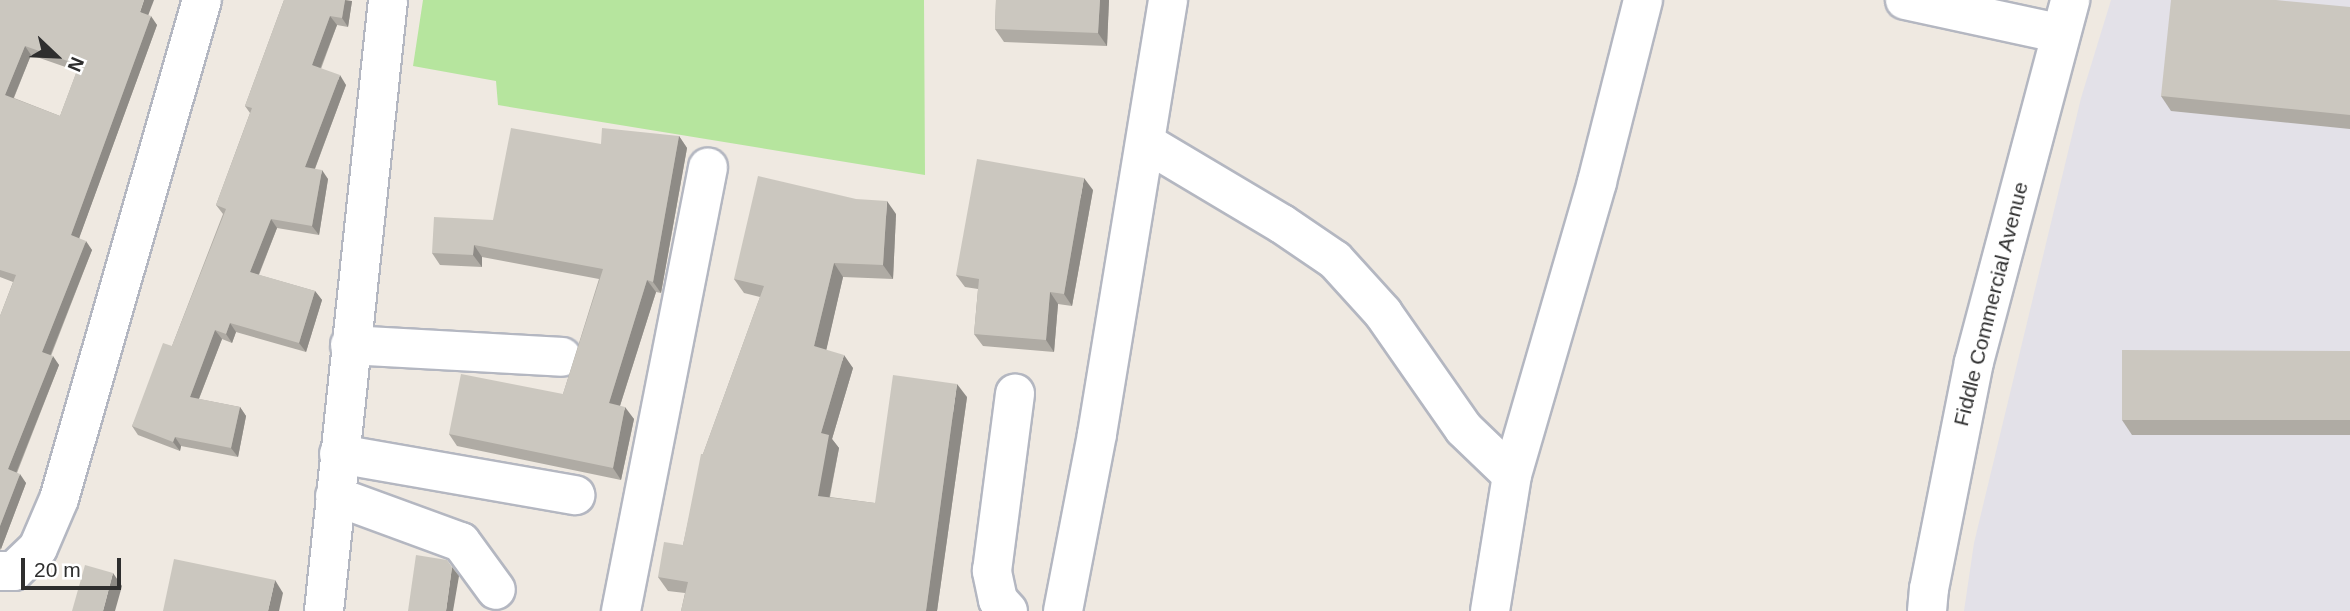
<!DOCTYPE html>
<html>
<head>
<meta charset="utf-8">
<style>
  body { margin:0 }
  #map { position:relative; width:2350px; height:611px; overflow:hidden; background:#efe9e1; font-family:Arial,sans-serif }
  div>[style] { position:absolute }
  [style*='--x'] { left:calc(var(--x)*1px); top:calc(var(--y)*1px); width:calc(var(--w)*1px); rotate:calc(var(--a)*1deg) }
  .industrial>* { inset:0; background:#e3e1e8 }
  .green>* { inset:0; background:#b6e59e }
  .roads { filter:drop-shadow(2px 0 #b4b7c1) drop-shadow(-2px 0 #b4b7c1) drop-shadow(0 2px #b4b7c1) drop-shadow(0 -2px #b4b7c1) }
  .minor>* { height:38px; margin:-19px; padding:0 19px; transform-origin:19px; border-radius:19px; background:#fff }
  .wall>* { inset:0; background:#afaba4 }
  .shaded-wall>* { inset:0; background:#8e8b86 }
  .building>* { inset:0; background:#cbc7bf }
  span { translate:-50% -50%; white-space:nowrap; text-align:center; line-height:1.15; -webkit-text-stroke:7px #fff; paint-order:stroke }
  .street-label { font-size:21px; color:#2e2e2e }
  .north { position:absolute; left:21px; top:21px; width:70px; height:70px; -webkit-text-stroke:5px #fff; paint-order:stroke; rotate:113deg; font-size:19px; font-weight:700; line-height:28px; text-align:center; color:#2e2e2e }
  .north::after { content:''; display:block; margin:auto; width:24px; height:32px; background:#2e2e2e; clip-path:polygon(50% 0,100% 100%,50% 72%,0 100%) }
  .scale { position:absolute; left:21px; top:558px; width:100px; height:32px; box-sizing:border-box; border:4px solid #2e2e2e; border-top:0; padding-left:9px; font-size:21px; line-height:24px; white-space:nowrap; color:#2e2e2e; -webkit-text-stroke:5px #fff; paint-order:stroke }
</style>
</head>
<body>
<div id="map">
  <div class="industrial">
    <i style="clip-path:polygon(2111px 0,2350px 0,2350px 611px,1964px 611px,1974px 543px,2081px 98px)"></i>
  </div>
  <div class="green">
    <i style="clip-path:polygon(423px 0,924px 0,925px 175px,498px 105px,496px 81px,413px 66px)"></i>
  </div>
  <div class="roads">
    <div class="minor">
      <i style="--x:1905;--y:0;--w:157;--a:12.2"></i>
      <i style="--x:1146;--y:143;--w:158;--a:30.8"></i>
      <i style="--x:1282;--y:224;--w:64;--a:34.2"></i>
      <i style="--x:1335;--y:260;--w:72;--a:47.8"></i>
      <i style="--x:1383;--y:313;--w:141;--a:55.1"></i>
      <i style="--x:1464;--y:429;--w:66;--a:43.8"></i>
      <i style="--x:350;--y:345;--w:212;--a:3.2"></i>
      <i style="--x:339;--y:454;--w:240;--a:9.9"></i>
      <i style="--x:335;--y:496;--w:134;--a:20.1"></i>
      <i style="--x:461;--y:542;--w:59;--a:53.9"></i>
      <i style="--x:0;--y:571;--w:14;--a:0"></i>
      <i style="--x:14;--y:571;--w:33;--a:-44"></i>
      <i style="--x:38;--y:548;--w:53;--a:-66.8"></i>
      <i style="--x:59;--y:499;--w:519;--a:-74.01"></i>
      <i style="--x:324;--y:611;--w:614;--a:-84.02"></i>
      <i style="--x:621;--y:611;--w:452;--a:-78.9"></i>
      <i style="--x:1008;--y:611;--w:15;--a:-132"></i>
      <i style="--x:998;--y:600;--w:30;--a:-102"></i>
      <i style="--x:992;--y:571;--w:179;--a:-82.6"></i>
      <i style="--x:1063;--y:611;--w:180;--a:-79.1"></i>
      <i style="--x:1097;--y:434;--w:440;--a:-80.7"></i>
      <i style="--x:1490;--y:611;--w:138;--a:-80.8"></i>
      <i style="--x:1512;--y:475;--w:305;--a:-73.8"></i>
      <i style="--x:1597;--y:182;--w:188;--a:-75.8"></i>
      <i style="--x:1927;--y:611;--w:22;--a:-85"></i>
      <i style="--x:1929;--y:589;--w:231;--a:-78.8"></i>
      <i style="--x:1974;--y:362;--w:375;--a:-75.1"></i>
    </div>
  </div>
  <div class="wall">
    <i style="clip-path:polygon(evenodd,0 0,148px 15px,157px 25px,79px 238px,92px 250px,51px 356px,59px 365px,17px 473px,26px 483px,1px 549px,0 550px,0 316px,13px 282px,0 277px,0 0,31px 55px,77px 71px,60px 116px,14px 98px,31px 55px)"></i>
    <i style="clip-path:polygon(284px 0,352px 1px,348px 27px,337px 25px,321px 69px,346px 85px,315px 169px,328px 179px,319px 235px,277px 228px,259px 275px,315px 291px,322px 300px,306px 352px,236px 332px,232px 343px,222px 339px,199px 399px,240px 407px,246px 416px,238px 457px,181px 446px,180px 451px,138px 435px,132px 426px,172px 346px,223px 214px,216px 205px,250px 113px,245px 106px)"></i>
    <i style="clip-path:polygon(996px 0,1109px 0,1107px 46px,1004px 42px,995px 29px)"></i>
    <i style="clip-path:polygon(2350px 7px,2350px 129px,2171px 111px,2161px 96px)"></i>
    <i style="clip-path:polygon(679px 136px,687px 148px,661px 293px,656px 292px,620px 406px,634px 419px,621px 480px,457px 446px,449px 434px,563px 394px,599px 279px,482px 257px,482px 267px,440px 265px,432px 253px,493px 220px,601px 144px)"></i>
    <i style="clip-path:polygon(1093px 190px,1072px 306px,1058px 304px,1054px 352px,983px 346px,974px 334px,978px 289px,965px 287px,956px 275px)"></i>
    <i style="clip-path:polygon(896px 214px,893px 279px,843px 277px,826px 350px,853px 368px,832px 439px,839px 448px,830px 497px,875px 503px,967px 397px,937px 611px,681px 611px,685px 593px,668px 591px,658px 577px,683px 545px,703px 454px,760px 297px,744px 293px,734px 279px)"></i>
    <i style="clip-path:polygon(2350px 351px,2350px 435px,2132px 435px,2122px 420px)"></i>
  </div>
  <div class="shaded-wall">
    <i style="clip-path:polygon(144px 0,154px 0,146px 21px,140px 12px)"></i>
    <i style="clip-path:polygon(345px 0,352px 1px,348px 27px,342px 18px)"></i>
    <i style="clip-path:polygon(1100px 0,1109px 0,1107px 46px,1098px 33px)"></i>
    <i style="clip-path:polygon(151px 16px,157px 25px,77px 244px,71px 235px)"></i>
    <i style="clip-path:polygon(330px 16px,337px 25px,318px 74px,312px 65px)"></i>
    <i style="clip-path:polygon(25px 46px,31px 55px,11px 104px,5px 95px)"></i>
    <i style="clip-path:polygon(340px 75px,346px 85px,312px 176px,305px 167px)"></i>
    <i style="clip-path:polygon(679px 136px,687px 148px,661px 293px,653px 282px)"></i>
    <i style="clip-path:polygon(322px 170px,328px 179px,319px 235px,312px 226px)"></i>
    <i style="clip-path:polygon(1084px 178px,1093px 190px,1072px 306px,1064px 294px)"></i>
    <i style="clip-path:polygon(887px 201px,896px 214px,893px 279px,883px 265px)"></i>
    <i style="clip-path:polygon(271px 219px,277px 228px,256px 281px,250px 272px)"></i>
    <i style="clip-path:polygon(86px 241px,92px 250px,48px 361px,42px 352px)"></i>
    <i style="clip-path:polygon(474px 245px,482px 257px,482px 267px,473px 255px)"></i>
    <i style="clip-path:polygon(834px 263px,843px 277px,824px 360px,814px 346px)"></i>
    <i style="clip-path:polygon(647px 280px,656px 292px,617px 415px,609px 403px)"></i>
    <i style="clip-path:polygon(315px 291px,322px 300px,306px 352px,299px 343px)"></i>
    <i style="clip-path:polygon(1050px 292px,1058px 304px,1054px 352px,1046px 340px)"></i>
    <i style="clip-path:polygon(230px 323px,236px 332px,232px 343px,226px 334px)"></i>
    <i style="clip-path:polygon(215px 330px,222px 339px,196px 406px,190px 397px)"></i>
    <i style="clip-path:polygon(844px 355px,853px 368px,832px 439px,839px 448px,827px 509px,818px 496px,821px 433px)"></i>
    <i style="clip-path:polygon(53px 356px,59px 365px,14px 478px,8px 469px)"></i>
    <i style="clip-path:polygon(957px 384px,967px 397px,937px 611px,926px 611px)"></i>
    <i style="clip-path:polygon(240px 407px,246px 416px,238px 457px,231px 448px)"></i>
    <i style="clip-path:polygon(625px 407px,634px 419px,621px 480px,613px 468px)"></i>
    <i style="clip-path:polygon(175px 437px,181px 446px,180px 451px,173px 442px)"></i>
    <i style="clip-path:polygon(20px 474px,26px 483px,1px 549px,0 547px,0 526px)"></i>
    <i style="clip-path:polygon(452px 567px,459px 576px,453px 611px,446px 611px)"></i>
    <i style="clip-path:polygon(113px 573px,122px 586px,115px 611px,103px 611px)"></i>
    <i style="clip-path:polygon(275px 580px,283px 593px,279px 611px,268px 611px)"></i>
  </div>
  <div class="building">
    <i style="clip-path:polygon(evenodd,0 0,144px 0,140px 12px,151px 16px,71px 235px,86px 241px,42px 352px,53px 356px,8px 469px,20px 474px,0 526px,0 316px,16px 275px,0 270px,0 0,25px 46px,79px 65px,60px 116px,5px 95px,25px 46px)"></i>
    <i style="clip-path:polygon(284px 0,345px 0,342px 18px,330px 16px,312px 65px,340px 75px,305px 167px,322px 170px,312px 226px,271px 219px,250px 272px,315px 291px,299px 343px,230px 323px,226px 334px,215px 330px,190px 397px,240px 407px,231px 448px,175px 437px,173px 442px,132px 426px,163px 343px,172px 346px,226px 209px,216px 205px,252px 108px,245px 106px)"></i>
    <i style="clip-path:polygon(996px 0,1100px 0,1098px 33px,995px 29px)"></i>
    <i style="clip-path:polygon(2171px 0,2276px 0,2350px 7px,2350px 115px,2161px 96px)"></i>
    <i style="clip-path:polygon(511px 128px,601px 144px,602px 128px,679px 136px,653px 282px,647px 280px,609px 403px,625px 407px,613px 468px,449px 434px,461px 374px,563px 394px,603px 269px,474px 245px,473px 255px,432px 253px,434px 217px,493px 220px)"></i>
    <i style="clip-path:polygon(977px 159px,1084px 178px,1064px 294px,1050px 292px,1046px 340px,974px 334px,979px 279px,956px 275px)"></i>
    <i style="clip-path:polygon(758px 176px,856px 199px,887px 201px,883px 265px,834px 263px,814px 346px,844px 355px,821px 433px,829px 435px,818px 496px,875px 503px,893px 375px,957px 384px,926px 611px,681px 611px,688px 582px,658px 577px,664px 542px,683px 545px,701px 454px,703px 454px,764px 286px,734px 279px)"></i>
    <i style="clip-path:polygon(2122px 350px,2350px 351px,2350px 420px,2122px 420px)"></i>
    <i style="clip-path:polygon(416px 555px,447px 560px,452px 567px,446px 611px,408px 611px)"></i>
    <i style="clip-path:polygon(174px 559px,275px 580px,268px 611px,163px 611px)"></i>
    <i style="clip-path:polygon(85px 565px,113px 573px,103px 611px,72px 611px)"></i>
  </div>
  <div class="street-label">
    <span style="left:1991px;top:304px;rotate:-76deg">Fiddle Commercial Avenue</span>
  </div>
  <div class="north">N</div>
  <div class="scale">20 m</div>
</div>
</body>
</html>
